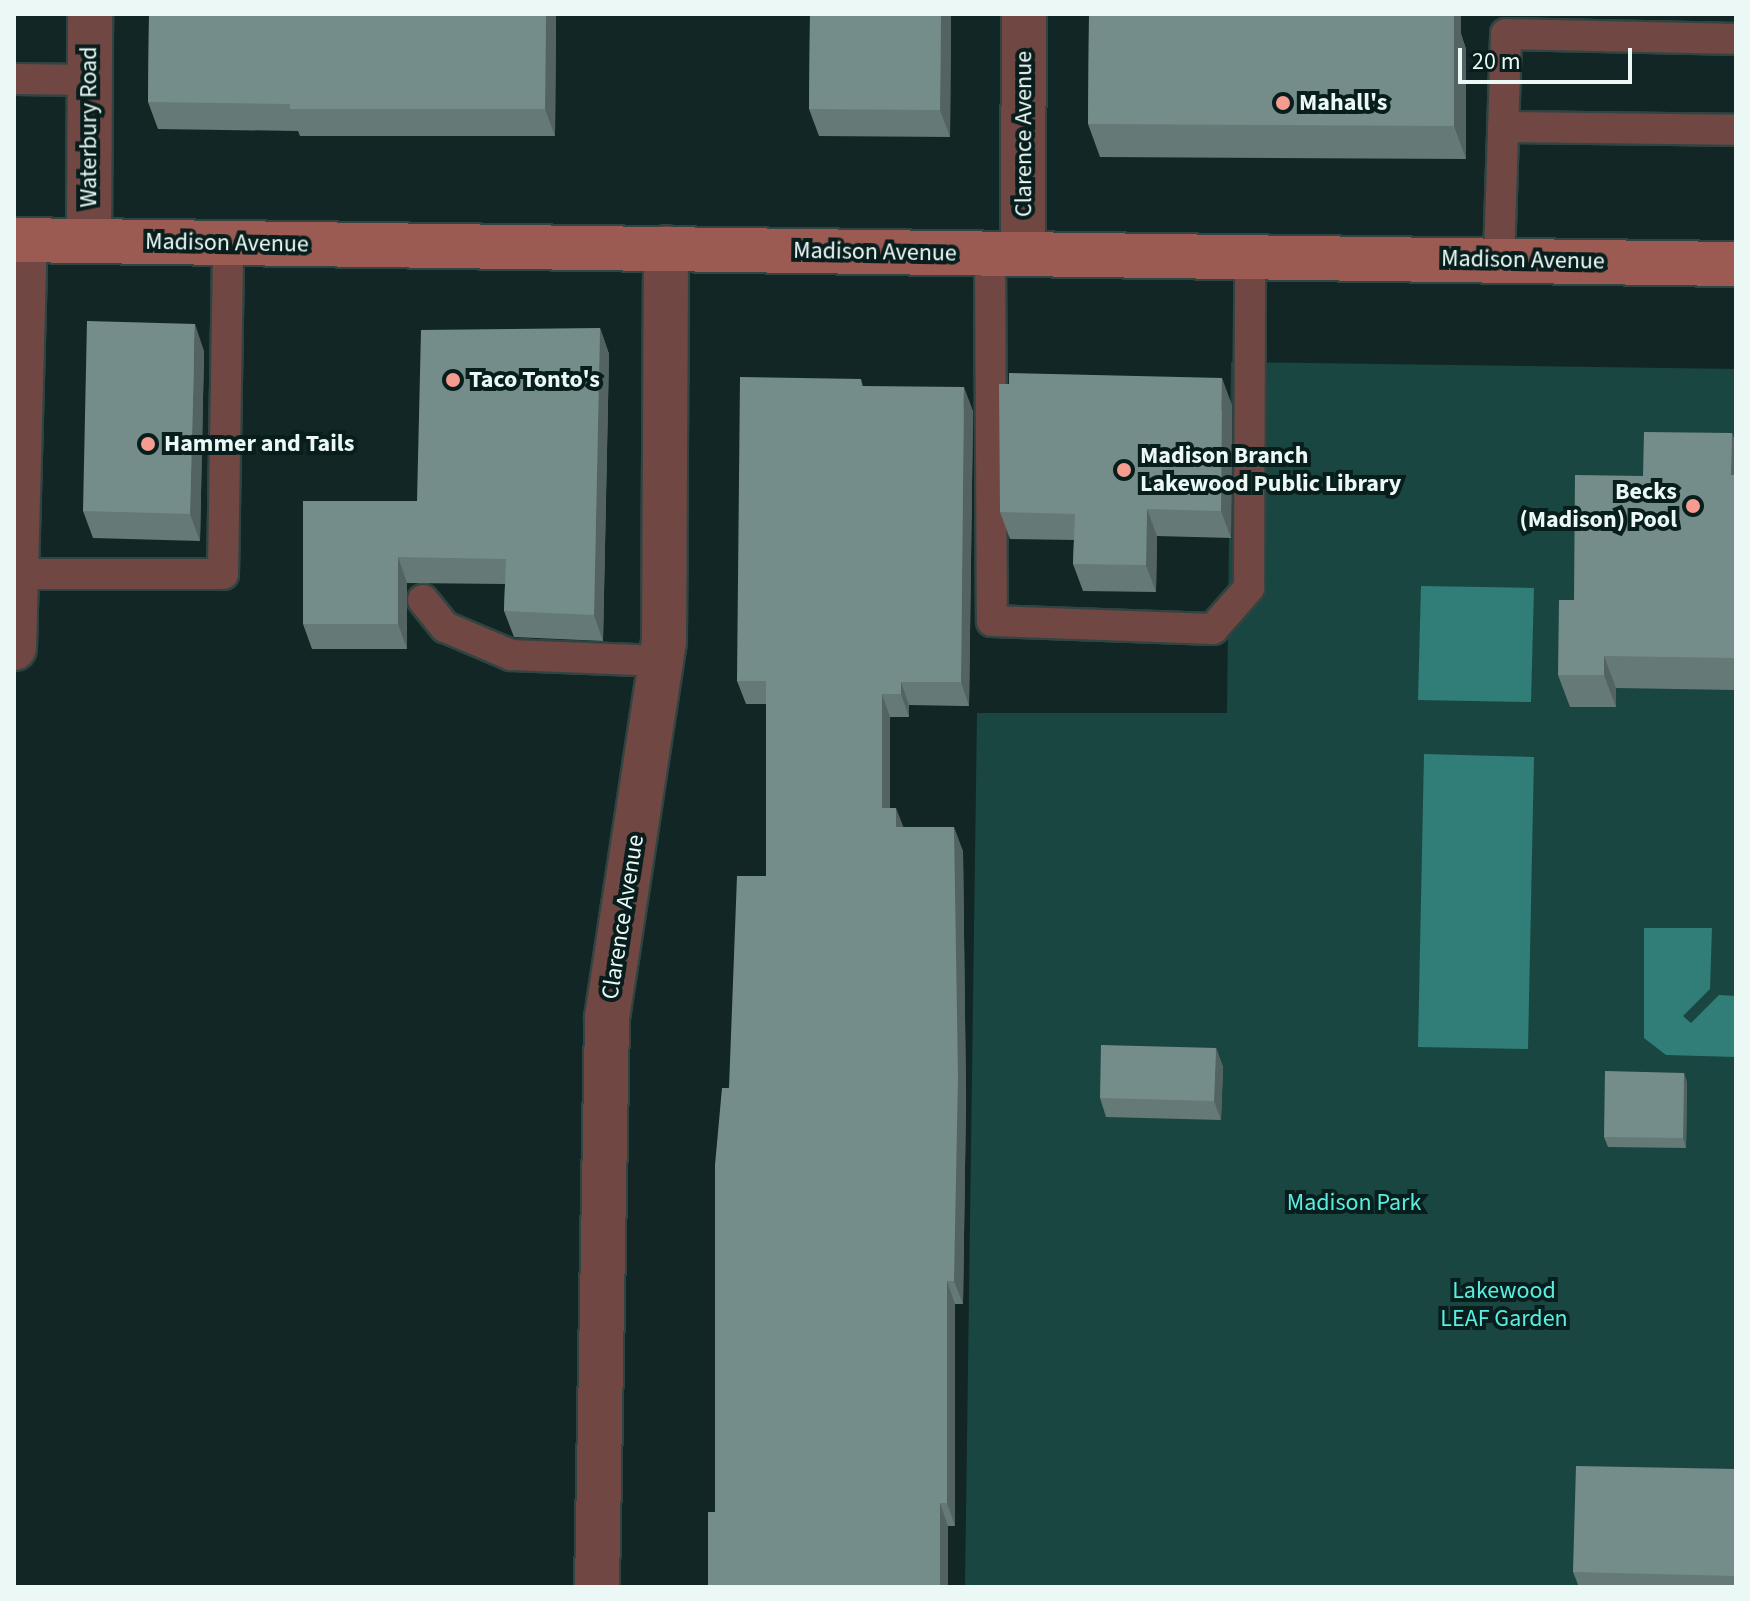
<!DOCTYPE html>
<html>
<head>
<meta charset="utf-8">
<style>
  body { margin:0 }
  #map { position:relative; width:1750px; height:1601px; overflow:hidden; background:#122725; font-family:"Source Sans 3",sans-serif }
  div>[style] { position:absolute }
  [style*='--x'] { left:calc(var(--x)*1px); top:calc(var(--y)*1px); width:calc(var(--w)*1px); rotate:calc(var(--a)*1deg) }
  .green>* { inset:0; background:#1a4642 }
  .water>* { inset:0; background:#307e77 }
  .roads { filter:drop-shadow(2px 0 #304442) drop-shadow(-2px 0 #304442) drop-shadow(0 2px #304442) drop-shadow(0 -2px #304442) }
  .lane>* { height:30px; margin:-15px; padding:0 15px; transform-origin:15px; border-radius:15px; background:#704742 }
  .street>* { height:44px; margin:-22px; padding:0 22px; transform-origin:22px; border-radius:22px; background:#704742 }
  .secondary>* { height:44px; margin:-22px; padding:0 22px; transform-origin:22px; border-radius:22px; background:#9b5b53 }
  .wall>* { inset:0; background:#657977 }
  .shaded-wall>* { inset:0; background:#526361 }
  .building>* { inset:0; background:#758d8a }
  .dots>* { width:22px; height:22px; translate:-50% -50%; box-sizing:border-box; border:4px solid #081e1c; border-radius:50% }
  span { translate:-50% -50%; white-space:nowrap; text-align:center; line-height:1.15; -webkit-text-stroke:8px #081e1c; paint-order:stroke }
  .poi-label { font-size:24px; color:#ebf8f6; font-weight:700 }
  .left { translate:0 -50%; text-align:left }
  .right { translate:-100% -50%; text-align:right }
  .street-label { font-size:24px; color:#ebf8f6 }
  .park-label { font-size:24px; color:#5bede1 }
  .frame { position:absolute; inset:0; border:16px solid #ebf8f6; pointer-events:none }
  .scale { position:absolute; left:1458px; top:48px; width:174px; height:36px; box-sizing:border-box; border:4px solid #ebf8f6; border-top:0; padding-left:10px; font-size:24px; line-height:28px; white-space:nowrap; color:#ebf8f6; -webkit-text-stroke:6px #081e1c; paint-order:stroke }
</style>
</head>
<body>
<div id="map">
  <div class="green">
    <i style="clip-path:polygon(1231px 362px,1736px 369px,1736px 1587px,965px 1587px,977px 713px,1227px 713px)"></i>
  </div>
  <div class="water">
    <i style="clip-path:polygon(1421px 586px,1534px 588px,1531px 702px,1418px 700px)"></i>
    <i style="clip-path:polygon(1424px 754px,1534px 757px,1528px 1049px,1418px 1047px)"></i>
    <i style="clip-path:polygon(1644px 928px,1712px 928px,1710px 989px,1683px 1016px,1691px 1023px,1719px 995px,1736px 996px,1736px 1057px,1666px 1055px,1644px 1038px)"></i>
  </div>
  <div class="roads">
    <div class="lane">
      <i style="--x:14;--y:79;--w:76;--a:0.8"></i>
      <i style="--x:1503;--y:127;--w:233;--a:0.7"></i>
      <i style="--x:990;--y:253;--w:368;--a:89.7"></i>
      <i style="--x:992;--y:621;--w:221;--a:2.1"></i>
      <i style="--x:1213;--y:629;--w:55;--a:-48.7"></i>
      <i style="--x:1249;--y:588;--w:331;--a:-89.8"></i>
      <i style="--x:1499;--y:260;--w:226;--a:-88.2"></i>
      <i style="--x:1506;--y:34;--w:230;--a:1.2"></i>
      <i style="--x:14;--y:574;--w:209;--a:0"></i>
      <i style="--x:223;--y:574;--w:331;--a:-89.1"></i>
      <i style="--x:423;--y:600;--w:35;--a:51"></i>
      <i style="--x:445;--y:627;--w:72;--a:23"></i>
      <i style="--x:511;--y:655;--w:150;--a:2.3"></i>
    </div>
    <div class="street">
      <i style="--x:89;--y:241;--w:227;--a:-89.7"></i>
      <i style="--x:1023;--y:254;--w:240;--a:-89.8"></i>
      <i style="--x:14;--y:648;--w:408;--a:-88.5"></i>
      <i style="--x:597;--y:1587;--w:569;--a:-88.99"></i>
      <i style="--x:607;--y:1018;--w:380;--a:-81.4"></i>
      <i style="--x:664;--y:642;--w:394;--a:-89.7"></i>
    </div>
    <div class="secondary">
      <i style="--x:14;--y:240;--w:1722;--a:0.8"></i>
    </div>
  </div>
  <div class="wall">
    <i style="clip-path:polygon(149px 14px,556px 14px,555px 136px,300px 136px,298px 131px,158px 129px,148px 102px)"></i>
    <i style="clip-path:polygon(810px 14px,951px 14px,950px 137px,819px 136px,809px 109px)"></i>
    <i style="clip-path:polygon(1089px 14px,1461px 14px,1461px 34px,1466px 49px,1466px 159px,1100px 157px,1088px 124px)"></i>
    <i style="clip-path:polygon(600px 328px,609px 354px,603px 641px,514px 637px,504px 611px,505px 584px,407px 583px,407px 649px,312px 649px,303px 624px,417px 501px)"></i>
    <i style="clip-path:polygon(204px 351px,200px 541px,93px 538px,83px 511px)"></i>
    <i style="clip-path:polygon(861px 379px,863px 386px,973px 411px,969px 706px,909px 705px,909px 717px,890px 717px,890px 808px,903px 827px,963px 851px,966px 1100px,963px 1304px,955px 1304px,955px 1526px,948px 1526px,948px 1587px,715px 1512px,729px 1088px,766px 876px,766px 704px,746px 704px,737px 681px)"></i>
    <i style="clip-path:polygon(1232px 405px,1231px 538px,1157px 536px,1156px 592px,1083px 591px,1073px 564px,1074px 540px,1010px 539px,1000px 512px)"></i>
    <i style="clip-path:polygon(1732px 433px,1736px 445px,1736px 690px,1616px 688px,1616px 707px,1570px 707px,1558px 675px,1574px 600px,1643px 476px)"></i>
    <i style="clip-path:polygon(1216px 1048px,1223px 1067px,1221px 1120px,1106px 1117px,1100px 1098px)"></i>
    <i style="clip-path:polygon(1684px 1073px,1687px 1083px,1686px 1148px,1608px 1147px,1604px 1137px)"></i>
    <i style="clip-path:polygon(1736px 1469px,1736px 1587px,1579px 1587px,1573px 1572px)"></i>
  </div>
  <div class="shaded-wall">
    <i style="clip-path:polygon(546px 14px,556px 14px,555px 136px,545px 109px)"></i>
    <i style="clip-path:polygon(941px 14px,951px 14px,950px 137px,940px 110px)"></i>
    <i style="clip-path:polygon(1449px 14px,1461px 14px,1461px 34px,1466px 49px,1466px 159px,1454px 126px)"></i>
    <i style="clip-path:polygon(195px 324px,204px 351px,200px 541px,190px 514px)"></i>
    <i style="clip-path:polygon(600px 328px,609px 354px,603px 641px,594px 615px)"></i>
    <i style="clip-path:polygon(1222px 378px,1232px 405px,1231px 538px,1221px 511px)"></i>
    <i style="clip-path:polygon(964px 387px,973px 411px,969px 706px,961px 682px)"></i>
    <i style="clip-path:polygon(1732px 433px,1736px 445px,1736px 488px,1731px 475px)"></i>
    <i style="clip-path:polygon(1147px 509px,1157px 536px,1156px 592px,1146px 565px)"></i>
    <i style="clip-path:polygon(398px 557px,407px 583px,407px 649px,398px 624px)"></i>
    <i style="clip-path:polygon(1604px 656px,1616px 688px,1616px 707px,1604px 675px)"></i>
    <i style="clip-path:polygon(901px 682px,909px 705px,909px 717px,901px 694px)"></i>
    <i style="clip-path:polygon(882px 694px,890px 717px,890px 831px,882px 808px)"></i>
    <i style="clip-path:polygon(896px 808px,905px 831px,896px 827px)"></i>
    <i style="clip-path:polygon(954px 827px,963px 851px,966px 1100px,963px 1304px,954px 1281px)"></i>
    <i style="clip-path:polygon(1216px 1048px,1223px 1067px,1221px 1120px,1214px 1101px)"></i>
    <i style="clip-path:polygon(1684px 1073px,1687px 1083px,1686px 1148px,1683px 1138px)"></i>
    <i style="clip-path:polygon(947px 1281px,955px 1304px,955px 1526px,947px 1503px)"></i>
    <i style="clip-path:polygon(940px 1503px,948px 1526px,948px 1587px,940px 1587px)"></i>
  </div>
  <div class="building">
    <i style="clip-path:polygon(149px 14px,546px 14px,545px 109px,290px 109px,290px 104px,148px 102px)"></i>
    <i style="clip-path:polygon(810px 14px,941px 14px,940px 110px,809px 109px)"></i>
    <i style="clip-path:polygon(1089px 14px,1449px 14px,1454px 16px,1454px 126px,1088px 124px)"></i>
    <i style="clip-path:polygon(87px 321px,195px 324px,190px 514px,83px 511px)"></i>
    <i style="clip-path:polygon(600px 328px,594px 615px,504px 611px,506px 559px,398px 557px,398px 624px,303px 624px,303px 501px,417px 501px,421px 330px)"></i>
    <i style="clip-path:polygon(1009px 373px,1222px 378px,1221px 511px,1147px 509px,1146px 565px,1073px 564px,1075px 514px,1000px 512px,999px 384px,1009px 384px)"></i>
    <i style="clip-path:polygon(740px 377px,861px 379px,861px 386px,964px 387px,961px 682px,901px 682px,901px 694px,882px 694px,882px 808px,896px 808px,896px 827px,954px 827px,958px 1077px,954px 1281px,947px 1281px,947px 1503px,940px 1503px,940px 1587px,708px 1587px,708px 1512px,715px 1512px,715px 1165px,722px 1088px,729px 1088px,737px 876px,766px 876px,766px 681px,737px 681px)"></i>
    <i style="clip-path:polygon(1644px 432px,1732px 433px,1731px 475px,1736px 475px,1736px 658px,1604px 656px,1604px 675px,1558px 675px,1559px 600px,1574px 600px,1575px 475px,1643px 476px)"></i>
    <i style="clip-path:polygon(1101px 1045px,1216px 1048px,1214px 1101px,1100px 1098px)"></i>
    <i style="clip-path:polygon(1605px 1071px,1684px 1073px,1683px 1138px,1604px 1137px)"></i>
    <i style="clip-path:polygon(1576px 1466px,1736px 1469px,1736px 1576px,1573px 1572px)"></i>
  </div>
  <div class="dots">
    <i style="left:1283px;top:103px;background:#f59c91"></i>
    <i style="left:453px;top:380px;background:#f59c91"></i>
    <i style="left:148px;top:444px;background:#f59c91"></i>
    <i style="left:1124px;top:470px;background:#f59c91"></i>
    <i style="left:1693px;top:506px;background:#f59c91"></i>
  </div>
  <div class="poi-label">
    <span class="left" style="left:1299px;top:103px">Mahall's</span>
    <span class="left" style="left:469px;top:380px">Taco Tonto's</span>
    <span class="left" style="left:164px;top:444px">Hammer and Tails</span>
    <span class="left" style="left:1140px;top:470px">Madison Branch<br>Lakewood Public Library</span>
    <span class="right" style="left:1677px;top:506px">Becks<br>(Madison) Pool</span>
  </div>
  <div class="street-label">
    <span style="left:89px;top:127px;rotate:-90deg">Waterbury Road</span>
    <span style="left:1024px;top:134px;rotate:-90deg">Clarence Avenue</span>
    <span style="left:227px;top:243px;rotate:1deg">Madison Avenue</span>
    <span style="left:875px;top:252px;rotate:1deg">Madison Avenue</span>
    <span style="left:1523px;top:260px;rotate:1deg">Madison Avenue</span>
    <span style="left:623px;top:917px;rotate:-81deg">Clarence Avenue</span>
  </div>
  <div class="park-label">
    <span style="left:1354px;top:1203px">Madison Park</span>
    <span style="left:1504px;top:1305px">Lakewood<br>LEAF Garden</span>
  </div>
  <div class="frame"></div>
  <div class="scale">20 m</div>
</div>
</body>
</html>
